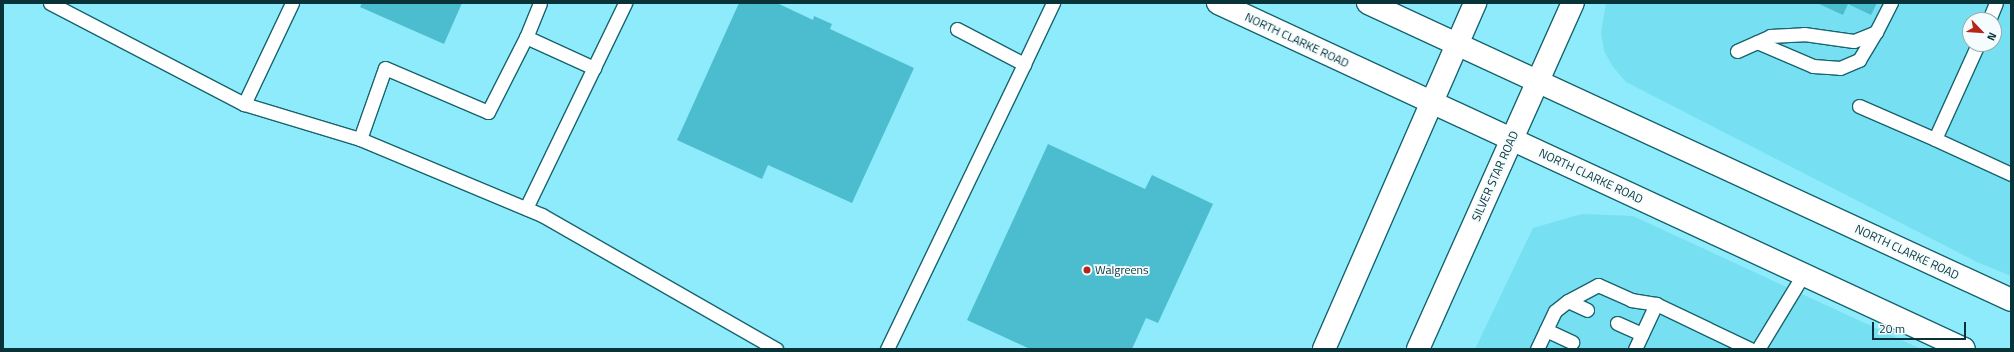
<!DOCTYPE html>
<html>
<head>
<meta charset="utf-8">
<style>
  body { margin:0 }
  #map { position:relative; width:2014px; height:352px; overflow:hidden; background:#8eebfb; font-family:"Titillium Web",sans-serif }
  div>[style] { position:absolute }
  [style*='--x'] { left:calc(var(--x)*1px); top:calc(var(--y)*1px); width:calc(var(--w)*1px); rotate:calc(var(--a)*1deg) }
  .built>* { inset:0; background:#76e0f2 }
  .building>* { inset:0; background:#4cbdcf }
  .roads { filter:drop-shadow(1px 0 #17646f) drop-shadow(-1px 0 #17646f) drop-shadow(0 1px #17646f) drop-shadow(0 -1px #17646f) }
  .lane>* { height:13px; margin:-6.5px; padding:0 6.5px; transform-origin:6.5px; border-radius:6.5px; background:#fff }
  .secondary>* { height:22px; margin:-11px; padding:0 11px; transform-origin:11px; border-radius:11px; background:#fff }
  .dots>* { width:11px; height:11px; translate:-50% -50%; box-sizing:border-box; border:2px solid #f4fcfe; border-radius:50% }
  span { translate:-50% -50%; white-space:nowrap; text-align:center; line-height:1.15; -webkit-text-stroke:3.5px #f4fcfe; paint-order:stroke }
  .street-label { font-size:12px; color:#083339 }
  .poi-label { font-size:12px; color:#083339 }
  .left { translate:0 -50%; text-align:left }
  .frame { position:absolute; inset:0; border:4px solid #083339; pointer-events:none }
  .north { position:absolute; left:1962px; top:12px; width:40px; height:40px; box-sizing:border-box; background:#f4fcfe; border:1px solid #96acaf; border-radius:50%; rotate:115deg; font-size:11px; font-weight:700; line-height:16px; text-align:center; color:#083339 }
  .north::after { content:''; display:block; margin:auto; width:14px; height:18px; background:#b5271b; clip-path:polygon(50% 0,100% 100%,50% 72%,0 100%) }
  .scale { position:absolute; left:1872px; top:322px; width:94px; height:18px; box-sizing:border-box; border:2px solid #083339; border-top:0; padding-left:5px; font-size:12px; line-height:14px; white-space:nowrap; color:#083339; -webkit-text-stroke:3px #f4fcfe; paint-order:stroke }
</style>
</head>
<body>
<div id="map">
  <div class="built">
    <i style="clip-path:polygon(evenodd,1606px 3px,2011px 3px,2011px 276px,1977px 262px,1626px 82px,1613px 67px,1604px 51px,1601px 32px,1606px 3px,1970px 20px,1994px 20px,1994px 44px,1970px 44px,1970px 20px)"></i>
    <i style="clip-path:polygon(1582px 214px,1633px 216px,1921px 349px,1475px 349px,1533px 228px)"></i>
  </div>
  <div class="building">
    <i style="clip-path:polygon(362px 3px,462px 3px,444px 44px,360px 7px)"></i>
    <i style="clip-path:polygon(739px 3px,777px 3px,813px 20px,814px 16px,832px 24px,830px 29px,914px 68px,852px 203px,768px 165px,762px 179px,677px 140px)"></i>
    <i style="clip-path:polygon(1817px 3px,1877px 3px,1871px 15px,1848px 4px,1843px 15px)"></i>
    <i style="clip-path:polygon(1048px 144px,1145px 189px,1152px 175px,1213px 204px,1158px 323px,1146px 318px,1132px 349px,1030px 349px,967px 320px)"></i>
  </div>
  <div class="roads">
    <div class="lane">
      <i style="--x:50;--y:3;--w:219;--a:27.5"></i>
      <i style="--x:292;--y:3;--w:112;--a:115.4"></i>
      <i style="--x:244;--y:104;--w:121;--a:16.8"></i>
      <i style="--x:360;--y:139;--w:197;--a:22.7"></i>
      <i style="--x:542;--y:215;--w:270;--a:29.8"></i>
      <i style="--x:540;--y:3;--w:37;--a:112"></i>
      <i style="--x:526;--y:37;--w:75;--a:24.5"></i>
      <i style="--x:1989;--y:20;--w:18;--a:-68"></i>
      <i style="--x:957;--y:29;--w:76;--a:27.6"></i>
      <i style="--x:1024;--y:64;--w:68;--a:-64.6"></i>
      <i style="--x:1757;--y:42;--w:61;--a:23.2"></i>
      <i style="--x:1813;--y:66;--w:27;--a:4"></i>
      <i style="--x:1840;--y:68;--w:21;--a:-23"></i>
      <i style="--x:1859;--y:60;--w:33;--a:-59"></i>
      <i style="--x:1978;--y:44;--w:104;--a:114.4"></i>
      <i style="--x:1935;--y:139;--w:84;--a:24.7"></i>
      <i style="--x:1737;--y:51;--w:36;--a:-24"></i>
      <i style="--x:1770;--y:36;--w:34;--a:-3"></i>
      <i style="--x:1804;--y:34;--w:50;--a:8"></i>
      <i style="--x:1854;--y:41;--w:24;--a:-22"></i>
      <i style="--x:1876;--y:32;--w:33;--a:-63"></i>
      <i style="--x:1859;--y:106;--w:83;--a:23.5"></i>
      <i style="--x:360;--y:139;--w:75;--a:-70.6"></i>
      <i style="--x:385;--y:68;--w:112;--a:23.1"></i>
      <i style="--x:488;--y:112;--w:84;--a:-63.1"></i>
      <i style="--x:526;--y:208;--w:228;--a:-64.2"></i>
      <i style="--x:1568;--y:301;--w:21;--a:25"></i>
      <i style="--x:1617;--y:323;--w:27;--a:24"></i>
      <i style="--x:1546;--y:330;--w:29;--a:25"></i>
      <i style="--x:887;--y:349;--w:316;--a:-64.3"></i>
      <i style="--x:1537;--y:349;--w:42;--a:-64.7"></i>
      <i style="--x:1555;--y:311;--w:16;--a:-38"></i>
      <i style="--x:1568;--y:301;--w:34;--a:-28"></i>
      <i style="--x:1598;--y:285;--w:36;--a:24"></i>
      <i style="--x:1631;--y:300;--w:25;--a:9"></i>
      <i style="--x:1656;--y:304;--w:104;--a:25.6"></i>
      <i style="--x:1635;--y:349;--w:50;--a:-65"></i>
      <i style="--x:1758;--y:349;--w:87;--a:-58.7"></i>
    </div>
    <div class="secondary">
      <i style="--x:1218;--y:3;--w:822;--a:24.88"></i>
      <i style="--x:1368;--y:3;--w:708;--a:24.79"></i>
      <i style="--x:1324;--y:349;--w:378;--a:-66.4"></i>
      <i style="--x:1418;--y:349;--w:379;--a:-65.9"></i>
    </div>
  </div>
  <div class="dots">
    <i style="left:1087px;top:270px;background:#b5271b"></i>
  </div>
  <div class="street-label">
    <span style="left:1297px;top:40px;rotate:25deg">NORTH CLARKE ROAD</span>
    <span style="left:1495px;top:176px;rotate:-66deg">SILVER STAR ROAD</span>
    <span style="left:1591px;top:176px;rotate:25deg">NORTH CLARKE ROAD</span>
    <span style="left:1907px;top:252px;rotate:25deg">NORTH CLARKE ROAD</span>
  </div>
  <div class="poi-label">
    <span class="left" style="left:1095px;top:270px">Walgreens</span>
  </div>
  <div class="frame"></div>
  <div class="north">N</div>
  <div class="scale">20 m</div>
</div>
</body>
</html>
